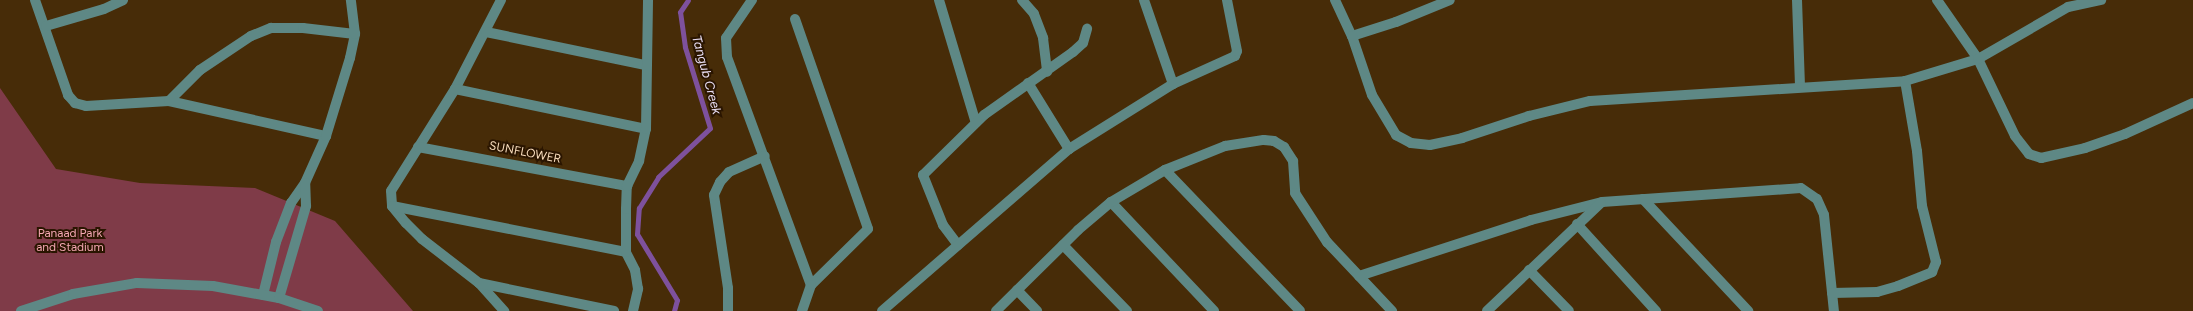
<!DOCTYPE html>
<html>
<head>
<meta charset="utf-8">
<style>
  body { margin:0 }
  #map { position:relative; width:2193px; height:311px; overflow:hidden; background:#472c08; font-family:Figtree,sans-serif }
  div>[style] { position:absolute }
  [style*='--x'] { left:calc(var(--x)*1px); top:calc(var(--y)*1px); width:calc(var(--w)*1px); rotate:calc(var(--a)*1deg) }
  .green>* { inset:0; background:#7f3b48 }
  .stream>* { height:5px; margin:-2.5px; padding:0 2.5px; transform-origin:2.5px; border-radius:2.5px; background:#7e519d }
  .minor>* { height:10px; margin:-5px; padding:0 5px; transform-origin:5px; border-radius:5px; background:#5e8885 }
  span { translate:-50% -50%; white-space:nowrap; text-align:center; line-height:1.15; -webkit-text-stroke:4px #2a1500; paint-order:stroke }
  .street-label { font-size:12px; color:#f9ddbd }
  .park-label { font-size:12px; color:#f3a6b1 }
  .water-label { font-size:13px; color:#e9def3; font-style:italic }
</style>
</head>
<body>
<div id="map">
  <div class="green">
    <i style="clip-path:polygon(0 88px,56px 169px,140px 183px,255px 188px,335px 221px,413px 311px,0 311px)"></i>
  </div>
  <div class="stream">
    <i style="--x:674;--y:311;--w:11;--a:-75"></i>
    <i style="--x:677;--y:300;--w:77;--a:-121.2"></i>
    <i style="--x:637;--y:234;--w:26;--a:-86"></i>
    <i style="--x:639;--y:208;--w:36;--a:-58"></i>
    <i style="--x:658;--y:177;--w:71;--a:-43.3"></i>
    <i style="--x:710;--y:128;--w:85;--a:-107.2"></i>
    <i style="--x:685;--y:47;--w:35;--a:-98"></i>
    <i style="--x:680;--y:12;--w:14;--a:-56"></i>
  </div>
  <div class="minor">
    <i style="--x:35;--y:0;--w:101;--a:70.8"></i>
    <i style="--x:68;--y:95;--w:11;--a:49"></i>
    <i style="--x:75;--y:103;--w:11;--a:15"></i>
    <i style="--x:86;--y:106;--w:83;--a:-3.4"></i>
    <i style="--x:169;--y:101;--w:161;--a:12.6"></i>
    <i style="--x:501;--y:0;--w:100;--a:117.3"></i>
    <i style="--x:455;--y:89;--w:120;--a:122.1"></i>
    <i style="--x:391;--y:191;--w:15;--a:86"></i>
    <i style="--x:392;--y:206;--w:22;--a:51"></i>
    <i style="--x:406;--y:223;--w:23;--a:45"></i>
    <i style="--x:422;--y:239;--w:72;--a:37.7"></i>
    <i style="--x:479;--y:283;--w:38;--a:48"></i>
    <i style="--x:752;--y:0;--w:46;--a:124.4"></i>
    <i style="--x:726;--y:38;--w:19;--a:87"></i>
    <i style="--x:727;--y:57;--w:243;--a:69.8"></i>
    <i style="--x:939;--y:0;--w:128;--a:73.3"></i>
    <i style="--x:1022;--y:0;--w:18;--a:49"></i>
    <i style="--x:1034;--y:14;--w:26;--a:69"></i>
    <i style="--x:1043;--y:38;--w:34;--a:83"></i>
    <i style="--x:1144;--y:0;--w:89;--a:71"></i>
    <i style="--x:1335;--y:0;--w:40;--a:65"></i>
    <i style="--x:1352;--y:36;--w:46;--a:-17.7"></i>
    <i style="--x:1396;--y:22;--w:58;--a:-22.2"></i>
    <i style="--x:1797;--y:0;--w:86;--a:88"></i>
    <i style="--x:1937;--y:0;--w:72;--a:55.2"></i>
    <i style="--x:1978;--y:59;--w:85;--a:64.3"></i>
    <i style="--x:2015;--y:136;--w:23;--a:52"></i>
    <i style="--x:2029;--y:154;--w:13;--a:18"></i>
    <i style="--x:2041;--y:158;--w:45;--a:-12.8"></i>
    <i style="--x:2085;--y:148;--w:42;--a:-19.3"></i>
    <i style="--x:2125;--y:134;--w:75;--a:-24.5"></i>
    <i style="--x:795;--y:19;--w:222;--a:70.8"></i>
    <i style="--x:868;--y:229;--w:80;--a:135.5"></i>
    <i style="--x:811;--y:285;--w:28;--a:109"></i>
    <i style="--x:46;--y:26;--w:60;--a:-16.3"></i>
    <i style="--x:104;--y:9;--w:21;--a:-25"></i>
    <i style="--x:486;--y:32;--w:163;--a:11.7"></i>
    <i style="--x:1352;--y:36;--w:62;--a:71.3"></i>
    <i style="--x:1372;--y:95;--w:47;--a:59"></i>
    <i style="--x:1396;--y:135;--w:17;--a:28"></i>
    <i style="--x:1411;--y:143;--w:19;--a:6"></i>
    <i style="--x:1430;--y:145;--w:33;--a:-12"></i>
    <i style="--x:1462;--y:138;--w:71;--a:-18.2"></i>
    <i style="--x:1529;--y:116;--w:63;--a:-13.8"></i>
    <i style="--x:1590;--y:101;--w:316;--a:-3.6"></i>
    <i style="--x:1905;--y:81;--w:76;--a:-16.8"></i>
    <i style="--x:1978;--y:59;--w:104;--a:-30"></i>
    <i style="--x:2068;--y:7;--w:34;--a:-12"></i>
    <i style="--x:1028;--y:83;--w:78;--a:58.2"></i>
    <i style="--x:455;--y:89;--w:195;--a:11.8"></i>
    <i style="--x:169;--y:101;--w:44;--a:-45"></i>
    <i style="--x:200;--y:70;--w:61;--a:-33.7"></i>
    <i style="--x:251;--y:36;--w:22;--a:-22"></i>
    <i style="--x:271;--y:28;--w:32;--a:0"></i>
    <i style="--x:303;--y:28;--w:52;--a:6.6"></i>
    <i style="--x:418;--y:147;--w:213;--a:10.6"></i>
    <i style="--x:1165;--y:170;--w:195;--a:46.2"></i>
    <i style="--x:1643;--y:199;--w:154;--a:46.8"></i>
    <i style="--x:1111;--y:202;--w:150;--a:46.6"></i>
    <i style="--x:392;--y:206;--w:238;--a:11.1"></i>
    <i style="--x:1577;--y:224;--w:118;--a:47.8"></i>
    <i style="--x:958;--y:245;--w:25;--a:-127"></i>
    <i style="--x:943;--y:225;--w:54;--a:-111.8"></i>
    <i style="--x:923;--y:175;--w:86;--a:-44.5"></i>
    <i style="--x:984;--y:115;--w:109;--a:-35.3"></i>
    <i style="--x:1073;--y:52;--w:13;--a:-42"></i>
    <i style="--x:1083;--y:43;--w:15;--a:-74"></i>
    <i style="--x:1063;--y:245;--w:92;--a:45.9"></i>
    <i style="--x:1529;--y:270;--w:57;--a:45.7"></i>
    <i style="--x:1359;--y:276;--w:181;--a:-18"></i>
    <i style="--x:1531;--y:220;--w:73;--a:-14.2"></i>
    <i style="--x:1602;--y:202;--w:199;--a:-4"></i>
    <i style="--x:1801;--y:188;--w:19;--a:35"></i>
    <i style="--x:1817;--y:199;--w:17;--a:66"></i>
    <i style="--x:1824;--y:215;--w:97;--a:84.1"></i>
    <i style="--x:479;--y:283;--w:138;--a:11.7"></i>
    <i style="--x:1017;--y:290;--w:29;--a:46"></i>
    <i style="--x:1832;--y:293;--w:45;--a:-1.3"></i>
    <i style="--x:1877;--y:292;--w:22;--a:-16"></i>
    <i style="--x:1898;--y:286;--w:37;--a:-22"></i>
    <i style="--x:1932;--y:272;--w:11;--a:-68"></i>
    <i style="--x:1936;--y:262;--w:58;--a:-104"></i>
    <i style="--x:1922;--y:206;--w:55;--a:-95.2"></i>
    <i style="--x:1917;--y:151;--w:71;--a:-99.7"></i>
    <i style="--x:263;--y:295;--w:55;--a:-76.2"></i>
    <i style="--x:276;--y:242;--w:42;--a:-69"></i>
    <i style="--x:291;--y:203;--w:24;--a:-55"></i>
    <i style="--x:305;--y:183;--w:51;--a:-65.9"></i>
    <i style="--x:326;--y:136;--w:82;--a:-72.9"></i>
    <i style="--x:350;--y:58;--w:25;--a:-78"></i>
    <i style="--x:355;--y:34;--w:34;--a:-97"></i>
    <i style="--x:279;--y:298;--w:96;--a:-73.6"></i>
    <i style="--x:306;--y:206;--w:23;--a:-92"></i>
    <i style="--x:21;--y:311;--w:55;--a:-18.1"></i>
    <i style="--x:73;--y:294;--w:65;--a:-9.8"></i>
    <i style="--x:137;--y:283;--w:76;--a:2.3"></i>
    <i style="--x:213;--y:286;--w:67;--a:10.3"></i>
    <i style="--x:279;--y:298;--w:41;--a:18.4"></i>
    <i style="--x:633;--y:311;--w:23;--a:-77"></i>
    <i style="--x:638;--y:289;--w:19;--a:-99"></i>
    <i style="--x:635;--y:270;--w:20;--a:-117"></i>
    <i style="--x:626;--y:252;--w:43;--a:-90"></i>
    <i style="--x:626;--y:209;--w:23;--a:-88"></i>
    <i style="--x:627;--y:186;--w:28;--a:-64"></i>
    <i style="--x:639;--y:161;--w:33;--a:-78"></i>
    <i style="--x:646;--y:129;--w:129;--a:-89.1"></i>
    <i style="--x:728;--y:311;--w:23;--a:-90"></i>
    <i style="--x:728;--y:288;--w:94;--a:-98.6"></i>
    <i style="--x:714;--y:195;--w:14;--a:-65"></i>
    <i style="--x:720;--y:182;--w:13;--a:-48"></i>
    <i style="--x:729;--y:172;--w:39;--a:-24"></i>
    <i style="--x:882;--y:311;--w:247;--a:-40.9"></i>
    <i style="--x:1069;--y:149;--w:123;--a:-32"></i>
    <i style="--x:1173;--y:84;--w:68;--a:-24.3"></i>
    <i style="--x:1235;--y:56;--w:5;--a:-68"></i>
    <i style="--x:1237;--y:51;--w:52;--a:-101.1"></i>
    <i style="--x:996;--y:311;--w:115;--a:-44.6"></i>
    <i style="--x:1078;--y:230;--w:43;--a:-40.3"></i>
    <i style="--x:1111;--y:202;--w:63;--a:-30.7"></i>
    <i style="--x:1165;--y:170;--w:65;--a:-21.8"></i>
    <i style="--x:1225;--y:146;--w:39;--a:-9"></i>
    <i style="--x:1264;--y:140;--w:10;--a:6"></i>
    <i style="--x:1274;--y:141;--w:12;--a:31"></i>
    <i style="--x:1284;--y:147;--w:17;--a:57"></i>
    <i style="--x:1293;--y:161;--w:32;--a:86"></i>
    <i style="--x:1295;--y:193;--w:59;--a:56.9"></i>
    <i style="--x:1327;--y:242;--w:95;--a:46.7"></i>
    <i style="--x:1487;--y:311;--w:157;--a:-43.5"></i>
  </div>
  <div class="street-label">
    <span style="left:525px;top:153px;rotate:11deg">SUNFLOWER</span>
  </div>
  <div class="park-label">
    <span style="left:70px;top:241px">Panaad Park<br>and Stadium</span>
  </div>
  <div class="water-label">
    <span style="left:706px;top:75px;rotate:75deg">Tangub Creek</span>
  </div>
</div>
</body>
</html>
